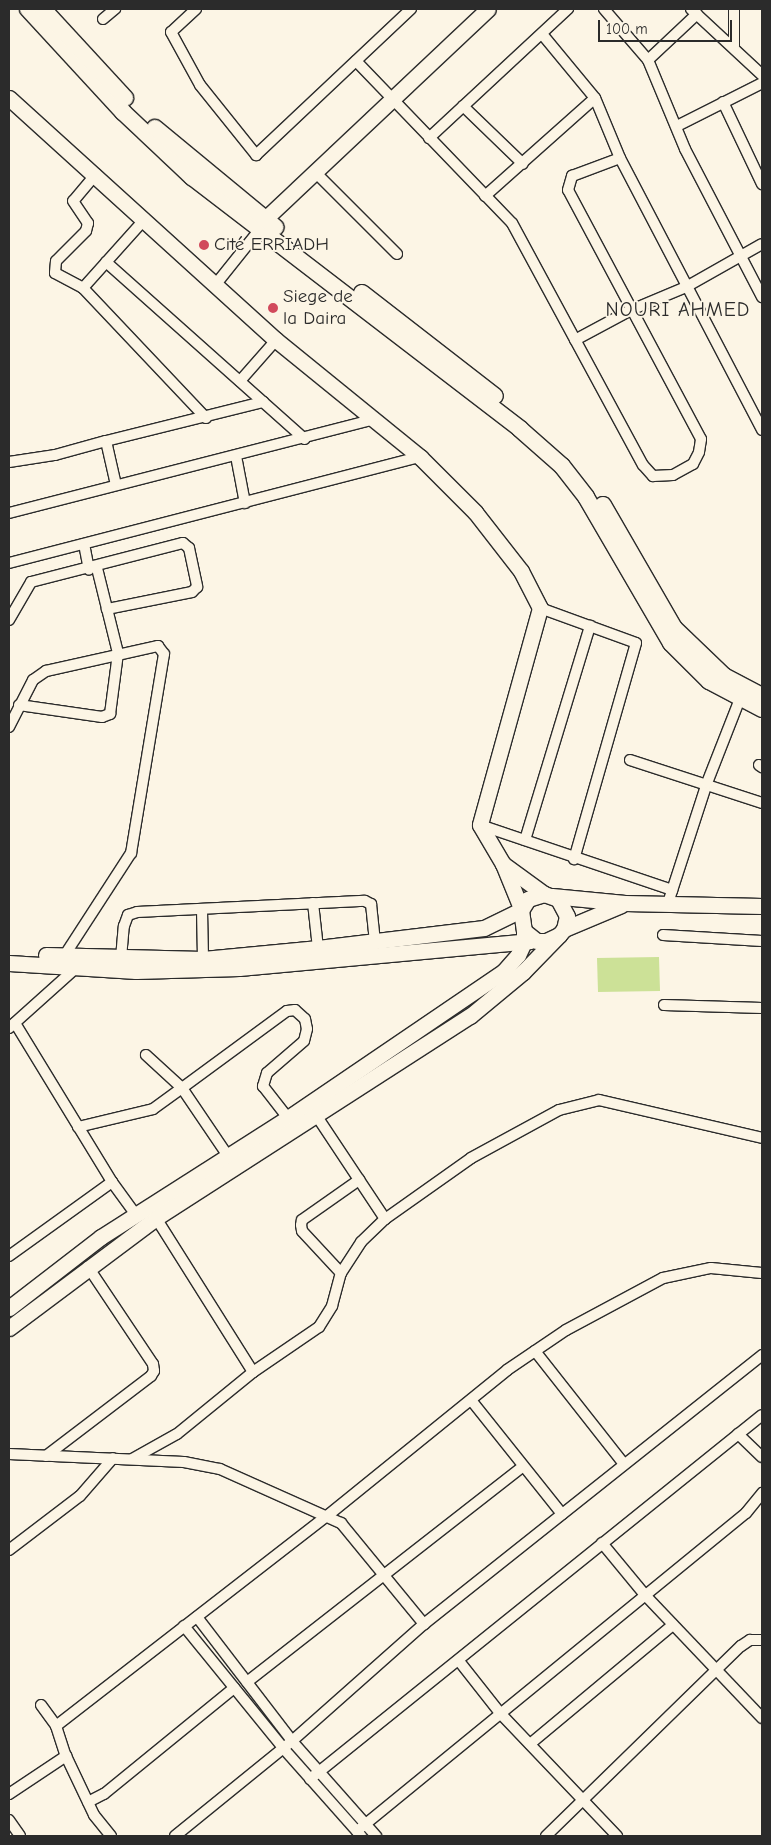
<!DOCTYPE html>
<html>
<head>
<meta charset="utf-8">
<style>
  body { margin:0 }
  #map { position:relative; width:771px; height:1845px; overflow:hidden; background:#fcf5e5; font-family:"Comic Neue",sans-serif }
  div>[style] { position:absolute }
  [style*='--x'] { left:calc(var(--x)*1px); top:calc(var(--y)*1px); width:calc(var(--w)*1px); rotate:calc(var(--a)*1deg) }
  .green>* { inset:0; background:#cce197 }
  .roads { filter:drop-shadow(1px 0 #2b2b2b) drop-shadow(-1px 0 #2b2b2b) drop-shadow(0 1px #2b2b2b) drop-shadow(0 -1px #2b2b2b) }
  .street>* { height:10px; margin:-5px; padding:0 5px; transform-origin:5px; border-radius:5px; background:#fcf5e5 }
  .secondary>* { height:15px; margin:-7.5px; padding:0 7.5px; transform-origin:7.5px; border-radius:7.5px; background:#fcf5e5 }
  .primary>* { height:16px; margin:-8px; padding:0 8px; transform-origin:8px; border-radius:8px; background:#fcf5e5 }
  .dots>* { width:14px; height:14px; translate:-50% -50%; box-sizing:border-box; border:2px solid #fcf5e5; border-radius:50% }
  span { translate:-50% -50%; white-space:nowrap; text-align:center; line-height:1.15; -webkit-text-stroke:4px #fcf5e5; paint-order:stroke }
  .poi-label { font-size:19px; color:#2b2b2b }
  .left { translate:0 -50%; text-align:left }
  .neighbourhood-label { font-size:20px; color:#2b2b2b; letter-spacing:1px }
  .frame { position:absolute; inset:0; border:10px solid #2b2b2b; pointer-events:none }
  .scale { position:absolute; left:598px; top:20px; width:134px; height:22px; box-sizing:border-box; border:2px solid #2b2b2b; border-top:0; padding-left:6px; font-size:15px; line-height:18px; white-space:nowrap; color:#2b2b2b; -webkit-text-stroke:4px #fcf5e5; paint-order:stroke }
</style>
</head>
<body>
<div id="map">
  <div class="green">
    <i style="clip-path:polygon(659px 957px,660px 991px,598px 992px,597px 958px)"></i>
  </div>
  <div class="roads">
    <div class="street">
      <i style="--x:196;--y:9;--w:34;--a:137"></i>
      <i style="--x:171;--y:32;--w:60;--a:61.3"></i>
      <i style="--x:200;--y:85;--w:90;--a:51.3"></i>
      <i style="--x:256;--y:155;--w:213;--a:-43.3"></i>
      <i style="--x:604;--y:9;--w:67;--a:49.2"></i>
      <i style="--x:691;--y:9;--w:97;--a:42.9"></i>
      <i style="--x:697;--y:14;--w:67;--a:136.8"></i>
      <i style="--x:648;--y:60;--w:96;--a:67.4"></i>
      <i style="--x:685;--y:149;--w:167;--a:62.5"></i>
      <i style="--x:103;--y:19;--w:16;--a:-40"></i>
      <i style="--x:542;--y:34;--w:83;--a:50.4"></i>
      <i style="--x:734;--y:46;--w:37;--a:-90"></i>
      <i style="--x:356;--y:61;--w:225;--a:46.1"></i>
      <i style="--x:512;--y:223;--w:275;--a:61.6"></i>
      <i style="--x:643;--y:465;--w:15;--a:48"></i>
      <i style="--x:653;--y:476;--w:20;--a:-3"></i>
      <i style="--x:673;--y:475;--w:23;--a:-29"></i>
      <i style="--x:693;--y:464;--w:13;--a:-63"></i>
      <i style="--x:699;--y:452;--w:13;--a:-81"></i>
      <i style="--x:701;--y:439;--w:282;--a:-118.1"></i>
      <i style="--x:568;--y:190;--w:15;--a:-74"></i>
      <i style="--x:572;--y:176;--w:51;--a:-20.6"></i>
      <i style="--x:723;--y:102;--w:91;--a:64.6"></i>
      <i style="--x:463;--y:106;--w:83;--a:44"></i>
      <i style="--x:677;--y:126;--w:95;--a:-26.8"></i>
      <i style="--x:429;--y:138;--w:190;--a:-42.9"></i>
      <i style="--x:315;--y:172;--w:116;--a:45"></i>
      <i style="--x:96;--y:174;--w:35;--a:130"></i>
      <i style="--x:73;--y:201;--w:27;--a:56"></i>
      <i style="--x:88;--y:223;--w:8;--a:104"></i>
      <i style="--x:86;--y:231;--w:42;--a:135"></i>
      <i style="--x:56;--y:261;--w:12;--a:95"></i>
      <i style="--x:55;--y:273;--w:32;--a:28"></i>
      <i style="--x:83;--y:288;--w:179;--a:46.6"></i>
      <i style="--x:485;--y:196;--w:147;--a:-41.7"></i>
      <i style="--x:595;--y:98;--w:65;--a:67.4"></i>
      <i style="--x:620;--y:158;--w:307;--a:62.4"></i>
      <i style="--x:106;--y:262;--w:266;--a:41.7"></i>
      <i style="--x:216;--y:284;--w:70;--a:-51.3"></i>
      <i style="--x:83;--y:288;--w:93;--a:-48.1"></i>
      <i style="--x:575;--y:340;--w:64;--a:-28.2"></i>
      <i style="--x:631;--y:310;--w:60;--a:-22.7"></i>
      <i style="--x:686;--y:287;--w:87;--a:-29.5"></i>
      <i style="--x:240;--y:381;--w:55;--a:-48.7"></i>
      <i style="--x:236;--y:456;--w:48;--a:79.2"></i>
      <i style="--x:9;--y:462;--w:47;--a:-8.7"></i>
      <i style="--x:55;--y:455;--w:53;--a:-15.4"></i>
      <i style="--x:116;--y:485;--w:45;--a:-102.8"></i>
      <i style="--x:106;--y:441;--w:162;--a:-14"></i>
      <i style="--x:9;--y:513;--w:377;--a:-14.4"></i>
      <i style="--x:84;--y:544;--w:26;--a:79"></i>
      <i style="--x:9;--y:563;--w:424;--a:-14.5"></i>
      <i style="--x:540;--y:608;--w:102;--a:20"></i>
      <i style="--x:636;--y:643;--w:225;--a:106"></i>
      <i style="--x:9;--y:620;--w:44;--a:-59.9"></i>
      <i style="--x:31;--y:582;--w:157;--a:-14.4"></i>
      <i style="--x:183;--y:543;--w:8;--a:40"></i>
      <i style="--x:189;--y:548;--w:40;--a:78"></i>
      <i style="--x:197;--y:587;--w:7;--a:135"></i>
      <i style="--x:192;--y:592;--w:87;--a:168.7"></i>
      <i style="--x:19;--y:705;--w:84;--a:8.2"></i>
      <i style="--x:102;--y:717;--w:9;--a:-21"></i>
      <i style="--x:110;--y:714;--w:62;--a:-82.5"></i>
      <i style="--x:118;--y:653;--w:88;--a:-103.9"></i>
      <i style="--x:9;--y:727;--w:53;--a:-62.9"></i>
      <i style="--x:33;--y:680;--w:16;--a:-35"></i>
      <i style="--x:46;--y:671;--w:115;--a:-12.6"></i>
      <i style="--x:158;--y:646;--w:10;--a:53"></i>
      <i style="--x:164;--y:654;--w:202;--a:99.4"></i>
      <i style="--x:131;--y:853;--w:123;--a:123"></i>
      <i style="--x:630;--y:760;--w:139;--a:18"></i>
      <i style="--x:759;--y:765;--w:4;--a:34"></i>
      <i style="--x:480;--y:825;--w:203;--a:18.7"></i>
      <i style="--x:525;--y:840;--w:224;--a:-73.1"></i>
      <i style="--x:313;--y:903;--w:45;--a:83.7"></i>
      <i style="--x:668;--y:903;--w:126;--a:-72"></i>
      <i style="--x:707;--y:783;--w:90;--a:-68.6"></i>
      <i style="--x:202;--y:910;--w:49;--a:88.8"></i>
      <i style="--x:663;--y:935;--w:99;--a:3.5"></i>
      <i style="--x:121;--y:958;--w:32;--a:-85"></i>
      <i style="--x:124;--y:926;--w:12;--a:-70"></i>
      <i style="--x:128;--y:915;--w:9;--a:-18"></i>
      <i style="--x:137;--y:912;--w:228;--a:-2.8"></i>
      <i style="--x:365;--y:901;--w:7;--a:27"></i>
      <i style="--x:371;--y:904;--w:39;--a:84"></i>
      <i style="--x:664;--y:1005;--w:98;--a:1.8"></i>
      <i style="--x:15;--y:1023;--w:186;--a:58.6"></i>
      <i style="--x:112;--y:1182;--w:41;--a:54"></i>
      <i style="--x:9;--y:1028;--w:91;--a:-41.9"></i>
      <i style="--x:316;--y:1115;--w:125;--a:56.4"></i>
      <i style="--x:78;--y:1127;--w:77;--a:-13.5"></i>
      <i style="--x:153;--y:1109;--w:36;--a:-36"></i>
      <i style="--x:182;--y:1088;--w:49;--a:-137.5"></i>
      <i style="--x:228;--y:1156;--w:82;--a:-124.1"></i>
      <i style="--x:182;--y:1088;--w:130;--a:-36.3"></i>
      <i style="--x:287;--y:1011;--w:8;--a:-7"></i>
      <i style="--x:295;--y:1010;--w:13;--a:42"></i>
      <i style="--x:305;--y:1019;--w:10;--a:79"></i>
      <i style="--x:307;--y:1029;--w:12;--a:104"></i>
      <i style="--x:304;--y:1041;--w:49;--a:139.1"></i>
      <i style="--x:267;--y:1073;--w:14;--a:107"></i>
      <i style="--x:263;--y:1086;--w:41;--a:52"></i>
      <i style="--x:156;--y:1218;--w:182;--a:57.8"></i>
      <i style="--x:9;--y:1256;--w:127;--a:-35.7"></i>
      <i style="--x:341;--y:1273;--w:57;--a:-132.9"></i>
      <i style="--x:302;--y:1231;--w:6;--a:-99"></i>
      <i style="--x:301;--y:1225;--w:5;--a:-79"></i>
      <i style="--x:302;--y:1220;--w:70;--a:-35.1"></i>
      <i style="--x:535;--y:1351;--w:144;--a:51.8"></i>
      <i style="--x:471;--y:1400;--w:146;--a:51.4"></i>
      <i style="--x:738;--y:1434;--w:33;--a:44"></i>
      <i style="--x:9;--y:1454;--w:175;--a:2.6"></i>
      <i style="--x:184;--y:1462;--w:37;--a:11"></i>
      <i style="--x:220;--y:1469;--w:133;--a:24.1"></i>
      <i style="--x:341;--y:1523;--w:131;--a:50.6"></i>
      <i style="--x:46;--y:1456;--w:132;--a:-37.3"></i>
      <i style="--x:151;--y:1376;--w:6;--a:-59"></i>
      <i style="--x:154;--y:1371;--w:7;--a:-98"></i>
      <i style="--x:153;--y:1364;--w:117;--a:-123.8"></i>
      <i style="--x:132;--y:1459;--w:51;--a:-29.1"></i>
      <i style="--x:177;--y:1434;--w:98;--a:-39.2"></i>
      <i style="--x:253;--y:1372;--w:80;--a:-34.3"></i>
      <i style="--x:319;--y:1327;--w:25;--a:-58"></i>
      <i style="--x:332;--y:1306;--w:34;--a:-75"></i>
      <i style="--x:341;--y:1273;--w:37;--a:-57"></i>
      <i style="--x:361;--y:1242;--w:33;--a:-44"></i>
      <i style="--x:385;--y:1219;--w:105;--a:-35.3"></i>
      <i style="--x:471;--y:1158;--w:100;--a:-28.6"></i>
      <i style="--x:559;--y:1110;--w:41;--a:-14"></i>
      <i style="--x:599;--y:1100;--w:167;--a:13.1"></i>
      <i style="--x:602;--y:1543;--w:67;--a:50.4"></i>
      <i style="--x:645;--y:1595;--w:170;--a:46.4"></i>
      <i style="--x:9;--y:1550;--w:89;--a:-37.3"></i>
      <i style="--x:80;--y:1496;--w:50;--a:-49"></i>
      <i style="--x:197;--y:1617;--w:156;--a:52.5"></i>
      <i style="--x:292;--y:1741;--w:127;--a:48.5"></i>
      <i style="--x:184;--y:1626;--w:157;--a:50.9"></i>
      <i style="--x:283;--y:1748;--w:118;--a:48.4"></i>
      <i style="--x:459;--y:1661;--w:66;--a:51.7"></i>
      <i style="--x:500;--y:1713;--w:170;--a:46.4"></i>
      <i style="--x:247;--y:1682;--w:349;--a:-38"></i>
      <i style="--x:41;--y:1705;--w:26;--a:54"></i>
      <i style="--x:56;--y:1726;--w:32;--a:72"></i>
      <i style="--x:66;--y:1756;--w:65;--a:64.6"></i>
      <i style="--x:94;--y:1815;--w:27;--a:51"></i>
      <i style="--x:56;--y:1726;--w:343;--a:-37.8"></i>
      <i style="--x:327;--y:1516;--w:232;--a:-39"></i>
      <i style="--x:507;--y:1370;--w:71;--a:-34.1"></i>
      <i style="--x:566;--y:1330;--w:110;--a:-28.2"></i>
      <i style="--x:663;--y:1278;--w:49;--a:-11.8"></i>
      <i style="--x:711;--y:1268;--w:51;--a:5.6"></i>
      <i style="--x:530;--y:1744;--w:186;--a:-39.8"></i>
      <i style="--x:310;--y:1779;--w:580;--a:-38.84"></i>
      <i style="--x:9;--y:1794;--w:69;--a:-33.7"></i>
      <i style="--x:88;--y:1802;--w:18;--a:-27"></i>
      <i style="--x:104;--y:1794;--w:168;--a:-39.2"></i>
      <i style="--x:9;--y:1820;--w:19;--a:55"></i>
      <i style="--x:357;--y:1831;--w:502;--a:-39.27"></i>
      <i style="--x:746;--y:1513;--w:26;--a:-51"></i>
      <i style="--x:175;--y:1836;--w:151;--a:-39.1"></i>
      <i style="--x:292;--y:1741;--w:176;--a:-41.6"></i>
      <i style="--x:424;--y:1624;--w:432;--a:-38.5"></i>
      <i style="--x:546;--y:1836;--w:272;--a:-44.3"></i>
      <i style="--x:741;--y:1646;--w:11;--a:-34"></i>
      <i style="--x:750;--y:1640;--w:12;--a:0"></i>
    </div>
    <div class="secondary">
      <i style="--x:9;--y:98;--w:360;--a:42.2"></i>
      <i style="--x:276;--y:340;--w:186;--a:39.1"></i>
      <i style="--x:420;--y:457;--w:78;--a:45"></i>
      <i style="--x:475;--y:512;--w:75;--a:52.1"></i>
      <i style="--x:521;--y:571;--w:42;--a:62.8"></i>
      <i style="--x:540;--y:608;--w:225;--a:105.5"></i>
      <i style="--x:480;--y:825;--w:45;--a:59.5"></i>
      <i style="--x:503;--y:864;--w:48;--a:67.8"></i>
      <i style="--x:260;--y:229;--w:11;--a:-63"></i>
      <i style="--x:265;--y:219;--w:306;--a:-43.3"></i>
      <i style="--x:503;--y:864;--w:51;--a:36.2"></i>
      <i style="--x:552;--y:896;--w:73;--a:5.5"></i>
      <i style="--x:625;--y:903;--w:137;--a:1.3"></i>
      <i style="--x:564;--y:929;--w:62;--a:-22.8"></i>
      <i style="--x:46;--y:955;--w:157;--a:1.5"></i>
      <i style="--x:203;--y:959;--w:116;--a:-5.5"></i>
      <i style="--x:318;--y:948;--w:167;--a:-6.9"></i>
      <i style="--x:484;--y:928;--w:41;--a:-25.9"></i>
      <i style="--x:9;--y:963;--w:127;--a:3.6"></i>
      <i style="--x:136;--y:971;--w:103;--a:-1.7"></i>
      <i style="--x:239;--y:968;--w:293;--a:-5.3"></i>
      <i style="--x:9;--y:1308;--w:116;--a:-37.7"></i>
      <i style="--x:101;--y:1237;--w:222;--a:-32.5"></i>
      <i style="--x:288;--y:1118;--w:261;--a:-34.2"></i>
      <i style="--x:504;--y:971;--w:21;--a:-49"></i>
      <i style="--x:518;--y:955;--w:14;--a:-65"></i>
      <i style="--x:524;--y:942;--w:11;--a:-90"></i>
      <i style="--x:9;--y:1328;--w:184;--a:-36.8"></i>
      <i style="--x:156;--y:1218;--w:373;--a:-32.8"></i>
      <i style="--x:470;--y:1016;--w:69;--a:-39.7"></i>
      <i style="--x:523;--y:972;--w:52;--a:-45.8"></i>
      <i style="--x:559;--y:935;--w:8;--a:-50"></i>
      <i style="--x:564;--y:929;--w:13;--a:-77"></i>
      <i style="--x:567;--y:916;--w:19;--a:-118"></i>
      <i style="--x:558;--y:899;--w:15;--a:-160"></i>
      <i style="--x:544;--y:894;--w:17;--a:163"></i>
      <i style="--x:528;--y:899;--w:13;--a:122"></i>
      <i style="--x:521;--y:910;--w:21;--a:82"></i>
      <i style="--x:524;--y:931;--w:16;--a:38"></i>
      <i style="--x:537;--y:941;--w:9;--a:0"></i>
      <i style="--x:546;--y:941;--w:14;--a:-25"></i>
    </div>
    <div class="primary">
      <i style="--x:28;--y:9;--w:140;--a:47.3"></i>
      <i style="--x:123;--y:112;--w:95;--a:43.3"></i>
      <i style="--x:192;--y:177;--w:414;--a:37.5"></i>
      <i style="--x:520;--y:429;--w:56;--a:41.4"></i>
      <i style="--x:562;--y:466;--w:39;--a:52"></i>
      <i style="--x:586;--y:497;--w:169;--a:59.8"></i>
      <i style="--x:671;--y:643;--w:54;--a:45"></i>
      <i style="--x:709;--y:681;--w:60;--a:27.8"></i>
      <i style="--x:43;--y:9;--w:121;--a:47.3"></i>
      <i style="--x:155;--y:128;--w:156;--a:39.5"></i>
      <i style="--x:362;--y:293;--w:168;--a:37.8"></i>
      <i style="--x:603;--y:505;--w:142;--a:60"></i>
      <i style="--x:674;--y:628;--w:69;--a:43.8"></i>
      <i style="--x:724;--y:676;--w:43;--a:27.8"></i>
    </div>
  </div>
  <div class="dots">
    <i style="left:204px;top:245px;background:#d1495b"></i>
    <i style="left:273px;top:308px;background:#d1495b"></i>
  </div>
  <div class="poi-label">
    <span class="left" style="left:214px;top:245px">Cité ERRIADH</span>
    <span class="left" style="left:283px;top:308px">Siege de<br>la Daira</span>
  </div>
  <div class="neighbourhood-label">
    <span style="left:678px;top:309px">NOURI AHMED</span>
  </div>
  <div class="frame"></div>
  <div class="scale">100 m</div>
</div>
</body>
</html>
